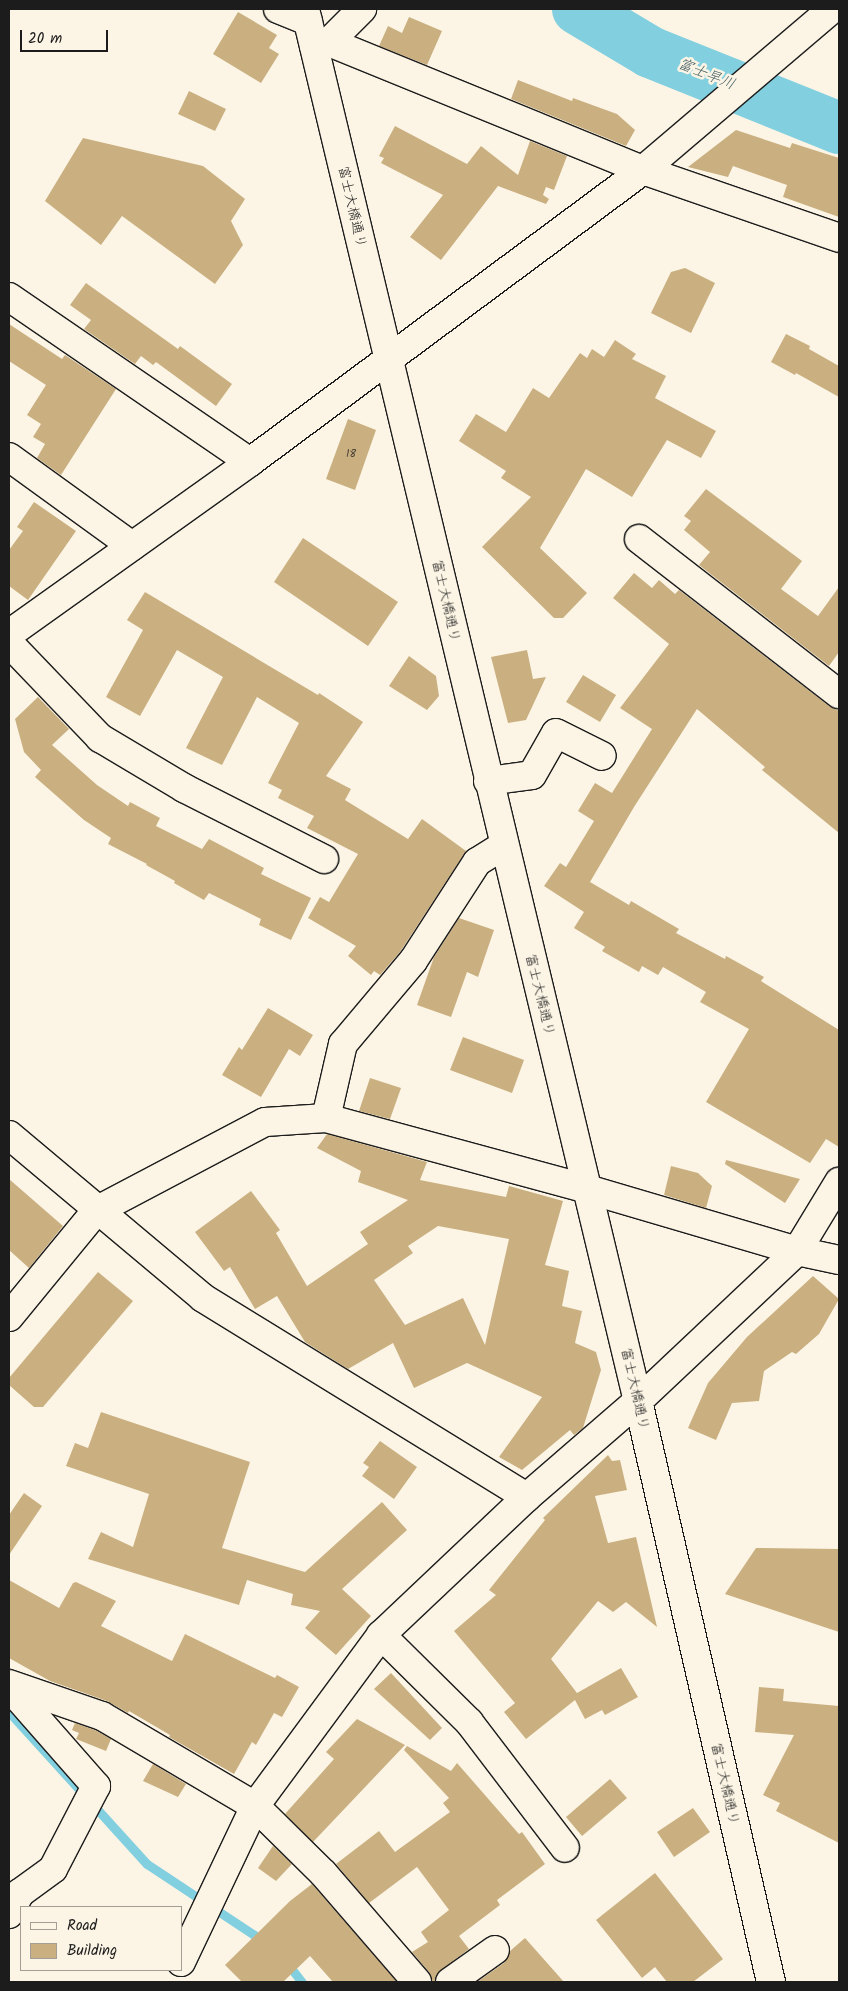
<!DOCTYPE html>
<html>
<head>
<meta charset="utf-8">
<style>
  body { margin:0 }
  #map { position:relative; width:848px; height:1991px; overflow:hidden; background:#fcf5e5; font-family:Kalam,"Klee One",sans-serif }
  div>[style] { position:absolute }
  [style*='--x'] { left:calc(var(--x)*1px); top:calc(var(--y)*1px); width:calc(var(--w)*1px); rotate:calc(var(--a)*1deg) }
  .stream>* { height:9px; margin:-4.5px; padding:0 4.5px; transform-origin:4.5px; border-radius:4.5px; background:#82cfe0 }
  .river>* { height:52px; margin:-26px; padding:0 26px; transform-origin:26px; border-radius:26px; background:#82cfe0 }
  .building>* { inset:0; background:#cab081 }
  .roads { filter:drop-shadow(1px 0 #1c1c1c) drop-shadow(-1px 0 #1c1c1c) drop-shadow(0 1px #1c1c1c) drop-shadow(0 -1px #1c1c1c) }
  .minor>* { height:28px; margin:-14px; padding:0 14px; transform-origin:14px; border-radius:14px; background:#fcf5e5 }
  span { translate:-50% -50%; white-space:nowrap; text-align:center; line-height:1.15; -webkit-text-stroke:5px #fcf5e5; paint-order:stroke }
  .number-label { font-size:11px; color:#484135 }
  .number-label span { -webkit-text-stroke-width:0 }
  .street-label { font-size:14px; color:#1c1c1c }
  .water-label { font-size:15px; color:#405b61; font-style:italic }
  .frame { position:absolute; inset:0; border:10px solid #1c1c1c; pointer-events:none }
  .legend { position:absolute; left:20px; top:1906px; width:162px; height:65px; box-sizing:border-box; background:#fcf5e5; border:1px solid #a29e95; margin:0; padding:6px 9px; list-style:none; font-size:15px; color:#1c1c1c }
  .legend li { display:flex; align-items:center; gap:10px; height:25px }
  .legend b { width:25px; border:1px solid #a29e95 }
  .scale { position:absolute; left:20px; top:30px; width:88px; height:22px; box-sizing:border-box; border:2px solid #1c1c1c; border-top:0; padding-left:6px; font-size:15px; line-height:18px; white-space:nowrap; color:#1c1c1c; -webkit-text-stroke:4px #fcf5e5; paint-order:stroke }
</style>
</head>
<body>
<div id="map">
  <div class="stream">
    <i style="--x:9;--y:1712;--w:205;--a:47.8"></i>
    <i style="--x:147;--y:1864;--w:141;--a:33.5"></i>
    <i style="--x:287;--y:1963;--w:24;--a:52"></i>
  </div>
  <div class="river">
    <i style="--x:578;--y:9;--w:84;--a:30.8"></i>
    <i style="--x:650;--y:52;--w:204;--a:21.9"></i>
  </div>
  <div class="building">
    <i style="clip-path:polygon(238px 12px,277px 35px,269px 48px,279px 54px,261px 83px,213px 54px)"></i>
    <i style="clip-path:polygon(409px 17px,442px 31px,427px 65px,379px 46px,388px 26px,402px 33px)"></i>
    <i style="clip-path:polygon(518px 80px,572px 101px,573px 98px,617px 114px,635px 130px,626px 146px,511px 99px)"></i>
    <i style="clip-path:polygon(189px 91px,226px 109px,215px 131px,178px 114px)"></i>
    <i style="clip-path:polygon(395px 126px,467px 164px,481px 146px,518px 175px,530px 141px,567px 156px,554px 190px,546px 187px,543px 195px,549px 199px,546px 204px,498px 186px,441px 260px,410px 237px,443px 195px,381px 163px,384px 158px,379px 156px)"></i>
    <i style="clip-path:polygon(736px 130px,790px 148px,792px 143px,839px 158px,839px 217px,783px 197px,787px 185px,733px 166px,728px 177px,688px 167px)"></i>
    <i style="clip-path:polygon(83px 138px,203px 166px,245px 199px,231px 221px,243px 245px,215px 284px,122px 216px,101px 245px,45px 201px)"></i>
    <i style="clip-path:polygon(685px 268px,715px 283px,691px 333px,651px 313px,671px 272px)"></i>
    <i style="clip-path:polygon(86px 283px,178px 349px,180px 346px,232px 384px,216px 406px,156px 362px,153px 365px,141px 356px,135px 364px,84px 329px,91px 320px,70px 305px)"></i>
    <i style="clip-path:polygon(9px 324px,62px 359px,65px 355px,116px 389px,61px 475px,37px 458px,45px 444px,33px 437px,41px 424px,27px 415px,46px 385px,9px 361px)"></i>
    <i style="clip-path:polygon(786px 334px,810px 346px,809px 349px,839px 366px,839px 397px,796px 373px,795px 375px,771px 362px)"></i>
    <i style="clip-path:polygon(615px 340px,636px 354px,632px 359px,666px 376px,655px 398px,716px 431px,701px 458px,667px 440px,632px 497px,586px 469px,540px 548px,587px 593px,563px 618px,554px 618px,482px 547px,531px 497px,501px 478px,506px 471px,459px 441px,476px 414px,506px 432px,533px 388px,549px 398px,580px 353px,587px 358px,592px 349px,604px 357px)"></i>
    <i style="clip-path:polygon(348px 419px,376px 430px,355px 490px,326px 479px)"></i>
    <i style="clip-path:polygon(706px 489px,802px 561px,781px 589px,818px 616px,839px 587px,839px 652px,829px 666px,699px 565px,710px 552px,684px 530px,691px 521px,684px 516px)"></i>
    <i style="clip-path:polygon(34px 502px,76px 531px,28px 600px,9px 586px,9px 550px,23px 531px,17px 527px)"></i>
    <i style="clip-path:polygon(303px 538px,398px 602px,368px 646px,274px 582px)"></i>
    <i style="clip-path:polygon(634px 573px,652px 588px,659px 580px,675px 594px,679px 590px,829px 706px,839px 711px,839px 833px,762px 770px,765px 767px,697px 709px,634px 807px,590px 882px,629px 905px,631px 901px,679px 929px,676px 933px,725px 959px,726px 956px,764px 977px,761px 981px,839px 1030px,839px 1147px,826px 1139px,810px 1163px,706px 1102px,749px 1029px,700px 1002px,706px 992px,663px 967px,658px 975px,642px 966px,639px 972px,602px 951px,605px 947px,574px 928px,584px 912px,544px 886px,560px 863px,566px 867px,594px 821px,578px 811px,595px 783px,612px 793px,652px 729px,620px 708px,669px 644px,613px 598px)"></i>
    <i style="clip-path:polygon(145px 592px,318px 695px,319px 693px,363px 722px,326px 776px,351px 789px,345px 800px,408px 839px,422px 819px,466px 851px,400px 952px,380px 975px,374px 971px,371px 975px,348px 956px,356px 946px,308px 918px,320px 897px,329px 902px,358px 854px,307px 828px,314px 816px,278px 798px,282px 790px,268px 783px,299px 723px,257px 697px,222px 765px,186px 748px,223px 677px,177px 650px,140px 716px,106px 697px,143px 630px,127px 620px)"></i>
    <i style="clip-path:polygon(527px 650px,533px 679px,546px 677px,526px 720px,508px 723px,491px 657px)"></i>
    <i style="clip-path:polygon(409px 656px,436px 676px,439px 696px,427px 710px,389px 686px)"></i>
    <i style="clip-path:polygon(583px 675px,616px 695px,600px 722px,566px 702px)"></i>
    <i style="clip-path:polygon(38px 697px,69px 729px,52px 745px,97px 785px,128px 806px,130px 802px,160px 818px,156px 826px,202px 849px,209px 839px,264px 868px,261px 874px,311px 898px,291px 940px,259px 925px,261px 919px,209px 893px,204px 900px,174px 883px,175px 881px,146px 865px,147px 864px,108px 844px,111px 838px,84px 820px,35px 777px,41px 770px,24px 752px,15px 719px)"></i>
    <i style="clip-path:polygon(459px 918px,494px 930px,478px 977px,467px 972px,451px 1017px,417px 1005px,434px 957px)"></i>
    <i style="clip-path:polygon(268px 1008px,313px 1035px,300px 1056px,289px 1049px,261px 1097px,222px 1075px,239px 1047px,242px 1050px)"></i>
    <i style="clip-path:polygon(463px 1037px,524px 1060px,512px 1093px,450px 1070px)"></i>
    <i style="clip-path:polygon(370px 1078px,401px 1088px,390px 1119px,359px 1111px)"></i>
    <i style="clip-path:polygon(evenodd,327px 1134px,427px 1162px,420px 1180px,506px 1197px,509px 1186px,563px 1201px,545px 1265px,569px 1271px,562px 1306px,582px 1311px,575px 1343px,596px 1352px,601px 1370px,583px 1428px,574px 1435px,570px 1430px,522px 1470px,499px 1457px,542px 1397px,467px 1363px,414px 1388px,393px 1343px,348px 1369px,305px 1342px,277px 1296px,255px 1309px,230px 1267px,224px 1271px,195px 1232px,251px 1191px,280px 1230px,276px 1233px,307px 1286px,368px 1244px,360px 1232px,408px 1200px,358px 1182px,361px 1171px,317px 1148px,327px 1134px,438px 1226px,509px 1239px,485px 1345px,463px 1298px,405px 1325px,374px 1280px,413px 1253px,408px 1246px,438px 1226px)"></i>
    <i style="clip-path:polygon(726px 1160px,800px 1179px,785px 1203px,725px 1164px)"></i>
    <i style="clip-path:polygon(671px 1166px,698px 1173px,712px 1186px,706px 1208px,664px 1195px)"></i>
    <i style="clip-path:polygon(9px 1179px,63px 1226px,29px 1268px,9px 1250px)"></i>
    <i style="clip-path:polygon(98px 1272px,133px 1301px,43px 1407px,34px 1407px,9px 1385px,9px 1378px)"></i>
    <i style="clip-path:polygon(813px 1276px,839px 1299px,819px 1334px,796px 1354px,792px 1352px,764px 1371px,759px 1401px,732px 1403px,716px 1440px,688px 1428px,708px 1383px,747px 1337px)"></i>
    <i style="clip-path:polygon(101px 1412px,250px 1462px,222px 1548px,305px 1572px,382px 1502px,407px 1530px,342px 1589px,371px 1616px,336px 1655px,305px 1628px,320px 1611px,291px 1605px,293px 1594px,247px 1580px,239px 1605px,88px 1559px,101px 1532px,133px 1547px,149px 1494px,66px 1466px,75px 1443px,88px 1448px)"></i>
    <i style="clip-path:polygon(380px 1441px,417px 1467px,394px 1499px,362px 1476px,369px 1467px,363px 1463px)"></i>
    <i style="clip-path:polygon(608px 1455px,612px 1461px,620px 1460px,627px 1490px,595px 1496px,608px 1543px,636px 1537px,657px 1627px,626px 1602px,613px 1612px,598px 1601px,551px 1659px,577px 1693px,621px 1668px,638px 1697px,605px 1715px,602px 1710px,585px 1719px,575px 1700px,526px 1739px,504px 1712px,515px 1703px,454px 1631px,496px 1595px,489px 1590px,545px 1520px,543px 1518px)"></i>
    <i style="clip-path:polygon(24px 1493px,42px 1506px,9px 1555px,9px 1515px)"></i>
    <i style="clip-path:polygon(756px 1548px,839px 1549px,839px 1632px,725px 1594px)"></i>
    <i style="clip-path:polygon(9px 1580px,59px 1608px,73px 1583px,76px 1582px,116px 1601px,101px 1626px,172px 1661px,185px 1634px,275px 1678px,277px 1675px,299px 1687px,282px 1717px,274px 1713px,256px 1745px,252px 1742px,234px 1774px,169px 1737px,170px 1735px,129px 1711px,128px 1713px,107px 1701px,50px 1681px,9px 1658px)"></i>
    <i style="clip-path:polygon(391px 1673px,442px 1728px,430px 1740px,374px 1689px)"></i>
    <i style="clip-path:polygon(759px 1687px,784px 1689px,783px 1701px,839px 1706px,839px 1843px,776px 1811px,780px 1803px,763px 1795px,794px 1735px,755px 1732px)"></i>
    <i style="clip-path:polygon(357px 1719px,405px 1745px,313px 1842px,285px 1814px,334px 1759px,326px 1752px)"></i>
    <i style="clip-path:polygon(75px 1723px,95px 1730px,111px 1739px,106px 1751px,76px 1739px,79px 1733px,72px 1730px)"></i>
    <i style="clip-path:polygon(407px 1746px,451px 1771px,457px 1763px,519px 1834px,522px 1832px,545px 1864px,497px 1900px,500px 1905px,459px 1936px,469px 1949px,441px 1970px,435px 1982px,432px 1982px,429px 1972px,412px 1952px,428px 1942px,421px 1932px,449px 1910px,417px 1867px,369px 1903px,336px 1864px,379px 1831px,395px 1852px,450px 1812px,443px 1803px,449px 1798px,404px 1750px)"></i>
    <i style="clip-path:polygon(153px 1764px,186px 1784px,178px 1797px,143px 1781px)"></i>
    <i style="clip-path:polygon(610px 1779px,627px 1798px,582px 1836px,566px 1817px)"></i>
    <i style="clip-path:polygon(693px 1808px,710px 1832px,674px 1857px,657px 1832px)"></i>
    <i style="clip-path:polygon(273px 1846px,292px 1864px,276px 1881px,258px 1868px)"></i>
    <i style="clip-path:polygon(655px 1873px,723px 1959px,693px 1982px,667px 1982px,655px 1967px,642px 1978px,596px 1920px)"></i>
    <i style="clip-path:polygon(312px 1884px,397px 1982px,333px 1982px,310px 1956px,283px 1982px,242px 1982px,225px 1965px,290px 1901px)"></i>
    <i style="clip-path:polygon(525px 1938px,564px 1982px,477px 1982px,504px 1963px,510px 1951px)"></i>
  </div>
  <div class="roads">
    <div class="minor">
      <i style="--x:278;--y:9;--w:32;--a:22"></i>
      <i style="--x:305;--y:9;--w:1431;--a:76.55"></i>
      <i style="--x:638;--y:1401;--w:596;--a:77.11"></i>
      <i style="--x:329;--y:42;--w:339;--a:22.2"></i>
      <i style="--x:643;--y:170;--w:207;--a:19.1"></i>
      <i style="--x:314;--y:46;--w:16;--a:-15"></i>
      <i style="--x:329;--y:42;--w:47;--a:-45"></i>
      <i style="--x:9;--y:297;--w:292;--a:34.4"></i>
      <i style="--x:9;--y:457;--w:152;--a:35.9"></i>
      <i style="--x:639;--y:539;--w:253;--a:37.8"></i>
      <i style="--x:9;--y:634;--w:296;--a:-35.5"></i>
      <i style="--x:250;--y:462;--w:490;--a:-36.6"></i>
      <i style="--x:643;--y:170;--w:248;--a:-40.4"></i>
      <i style="--x:9;--y:643;--w:132;--a:46.2"></i>
      <i style="--x:100;--y:738;--w:98;--a:30.8"></i>
      <i style="--x:184;--y:788;--w:157;--a:26.9"></i>
      <i style="--x:488;--y:781;--w:44;--a:-7.8"></i>
      <i style="--x:532;--y:775;--w:48;--a:-60.3"></i>
      <i style="--x:556;--y:733;--w:51;--a:26.6"></i>
      <i style="--x:326;--y:1118;--w:76;--a:-77.1"></i>
      <i style="--x:343;--y:1044;--w:109;--a:-49.9"></i>
      <i style="--x:413;--y:961;--w:118;--a:-57.1"></i>
      <i style="--x:477;--y:862;--w:32;--a:-32"></i>
      <i style="--x:9;--y:1135;--w:253;--a:40"></i>
      <i style="--x:203;--y:1298;--w:380;--a:31.6"></i>
      <i style="--x:9;--y:1317;--w:137;--a:-50.6"></i>
      <i style="--x:96;--y:1211;--w:191;--a:-27.8"></i>
      <i style="--x:265;--y:1122;--w:61;--a:-3.8"></i>
      <i style="--x:326;--y:1118;--w:270;--a:15.2"></i>
      <i style="--x:587;--y:1189;--w:219;--a:16.4"></i>
      <i style="--x:797;--y:1251;--w:43;--a:12.1"></i>
      <i style="--x:381;--y:1635;--w:124;--a:44.7"></i>
      <i style="--x:469;--y:1722;--w:158;--a:52.7"></i>
      <i style="--x:9;--y:1684;--w:98;--a:19"></i>
      <i style="--x:102;--y:1716;--w:178;--a:30.5"></i>
      <i style="--x:255;--y:1806;--w:95;--a:44.6"></i>
      <i style="--x:323;--y:1873;--w:144;--a:49.2"></i>
      <i style="--x:9;--y:1687;--w:132;--a:48.7"></i>
      <i style="--x:96;--y:1786;--w:93;--a:117.4"></i>
      <i style="--x:53;--y:1869;--w:41;--a:144"></i>
      <i style="--x:20;--y:1893;--w:24;--a:118"></i>
      <i style="--x:181;--y:1962;--w:173;--a:-64.6"></i>
      <i style="--x:255;--y:1806;--w:212;--a:-53.6"></i>
      <i style="--x:381;--y:1635;--w:201;--a:-43.4"></i>
      <i style="--x:527;--y:1497;--w:147;--a:-40.9"></i>
      <i style="--x:638;--y:1401;--w:219;--a:-43.3"></i>
      <i style="--x:797;--y:1251;--w:81;--a:-58.7"></i>
      <i style="--x:450;--y:1982;--w:55;--a:-35.4"></i>
    </div>
  </div>
  <div class="number-label">
    <span style="left:351px;top:454px">18</span>
  </div>
  <div class="street-label">
    <span style="left:352px;top:207px;rotate:77deg">富士大橋通り</span>
    <span style="left:446px;top:601px;rotate:77deg">富士大橋通り</span>
    <span style="left:540px;top:995px;rotate:76deg">富士大橋通り</span>
    <span style="left:635px;top:1389px;rotate:77deg">富士大橋通り</span>
    <span style="left:725px;top:1784px;rotate:77deg">富士大橋通り</span>
  </div>
  <div class="water-label">
    <span style="left:706px;top:75px;rotate:22deg">富士早川</span>
  </div>
  <div class="frame"></div>
  <ul class="legend">
  <li><b style="height:6px;background:#fcf5e5"></b>Road</li>
  <li><b style="height:14px;background:#cab081"></b>Building</li>
  </ul>
  <div class="scale">20 m</div>
</div>
</body>
</html>
